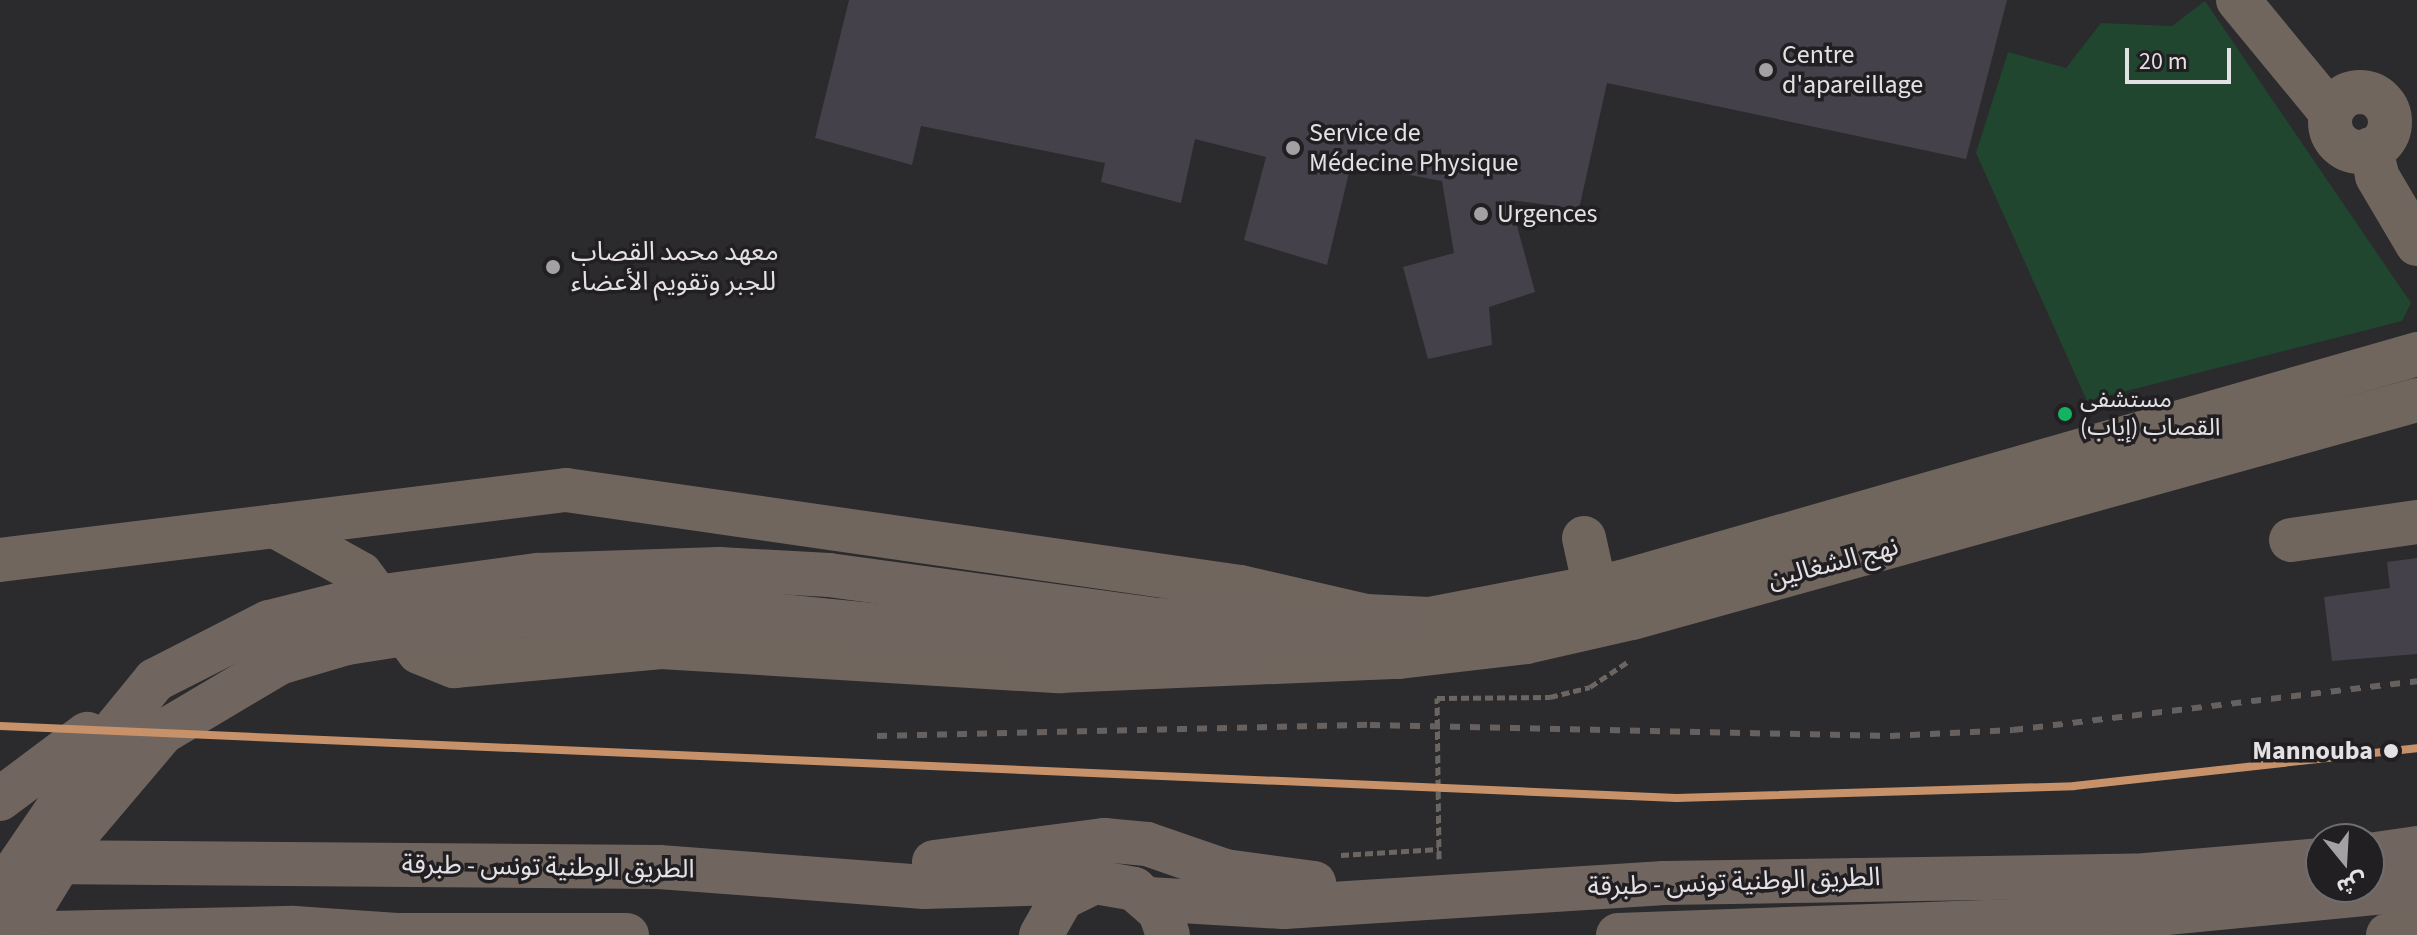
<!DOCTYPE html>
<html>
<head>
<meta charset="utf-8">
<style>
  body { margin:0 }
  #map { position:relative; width:2417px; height:935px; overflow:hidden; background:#2b2a2c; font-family:"Source Sans 3","Noto Sans Arabic",sans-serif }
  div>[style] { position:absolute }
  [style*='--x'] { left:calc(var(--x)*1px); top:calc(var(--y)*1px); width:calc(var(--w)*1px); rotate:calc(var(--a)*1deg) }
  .green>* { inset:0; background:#20462f }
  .building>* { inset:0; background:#45414b }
  .path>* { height:5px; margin-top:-2.5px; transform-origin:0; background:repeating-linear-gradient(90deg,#6c6663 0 8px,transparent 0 12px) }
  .minor>* { height:44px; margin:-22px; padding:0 22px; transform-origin:22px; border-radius:22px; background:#70665e }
  .minor>.ring { margin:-22px; padding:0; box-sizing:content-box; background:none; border:44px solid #70665e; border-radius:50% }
  .major>* { height:44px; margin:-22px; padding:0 22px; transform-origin:22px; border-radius:22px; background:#71665f }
  .rail>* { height:6px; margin-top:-3px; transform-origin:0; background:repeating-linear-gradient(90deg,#66615f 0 10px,transparent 0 20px) }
  .rail-1>* { height:8px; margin:-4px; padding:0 4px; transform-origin:4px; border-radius:4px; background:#c7916a }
  .dots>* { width:22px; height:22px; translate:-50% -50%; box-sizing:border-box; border:4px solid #221f23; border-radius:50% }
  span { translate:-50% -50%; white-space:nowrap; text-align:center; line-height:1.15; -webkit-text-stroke:7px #221f23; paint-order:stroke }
  .bus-label { font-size:24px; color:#e4e1e4 }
  .left { translate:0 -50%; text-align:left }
  .poi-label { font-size:26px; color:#e4e1e4 }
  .street-label { font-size:26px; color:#e4e1e4 }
  .stop-label { font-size:26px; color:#e4e1e4; font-weight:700 }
  .right { translate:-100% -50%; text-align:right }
  .north { position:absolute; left:2305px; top:823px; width:80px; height:80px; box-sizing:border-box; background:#221f23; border:2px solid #706d70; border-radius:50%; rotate:162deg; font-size:22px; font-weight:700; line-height:32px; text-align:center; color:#e4e1e4 }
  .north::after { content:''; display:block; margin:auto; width:28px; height:36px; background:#a3a1a4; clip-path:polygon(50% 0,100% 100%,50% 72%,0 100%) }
  .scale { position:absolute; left:2125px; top:48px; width:106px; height:36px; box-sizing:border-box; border:4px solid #e4e1e4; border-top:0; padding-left:10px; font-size:24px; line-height:28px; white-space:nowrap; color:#e4e1e4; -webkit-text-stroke:6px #221f23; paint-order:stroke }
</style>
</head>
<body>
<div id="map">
  <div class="green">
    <i style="clip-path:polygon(2205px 1px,2411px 303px,2402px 321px,2087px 401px,1976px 153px,2008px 52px,2066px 68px,2101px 23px,2172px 26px)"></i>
  </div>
  <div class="building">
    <i style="clip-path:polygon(849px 0,2007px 0,1966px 159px,1607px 83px,1579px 209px,1510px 200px,1535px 292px,1489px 307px,1492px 345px,1428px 359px,1403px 267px,1454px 253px,1442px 181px,1351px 164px,1327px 265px,1244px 240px,1266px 157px,1195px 139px,1181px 203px,1101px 182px,1105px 163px,921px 126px,912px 165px,815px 138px)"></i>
    <i style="clip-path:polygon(2417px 558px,2417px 654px,2332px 661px,2324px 597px,2390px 588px,2387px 562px)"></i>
  </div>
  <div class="path">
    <i style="--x:1341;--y:855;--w:98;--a:-3.5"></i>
    <i style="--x:1439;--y:859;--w:161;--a:-90.7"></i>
    <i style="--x:1437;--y:698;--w:113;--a:-0.5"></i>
    <i style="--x:1550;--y:697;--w:41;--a:-14"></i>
    <i style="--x:1590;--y:687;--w:47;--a:-33.7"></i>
  </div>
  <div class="minor">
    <i style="--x:2238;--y:0;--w:146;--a:50.5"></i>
    <i class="ring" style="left:2330px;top:92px;width:16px;height:16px"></i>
    <i style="--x:2371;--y:149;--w:28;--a:77"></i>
    <i style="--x:2377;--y:176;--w:79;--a:59.5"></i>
    <i style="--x:275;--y:526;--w:98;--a:29.2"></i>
    <i style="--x:361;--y:574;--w:97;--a:53.4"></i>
    <i style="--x:419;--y:652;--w:38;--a:22"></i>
    <i style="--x:454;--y:666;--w:208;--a:-5.2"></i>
    <i style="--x:661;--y:647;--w:399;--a:3.5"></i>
    <i style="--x:1059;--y:671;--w:340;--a:-2.4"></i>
    <i style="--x:1399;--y:657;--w:128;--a:-6.7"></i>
    <i style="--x:1526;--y:642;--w:109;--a:-12.8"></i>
    <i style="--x:1632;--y:618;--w:815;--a:-15.52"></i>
    <i style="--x:1584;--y:538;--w:51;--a:77.6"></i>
    <i style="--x:2291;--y:540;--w:127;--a:-8.1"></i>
    <i style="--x:0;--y:560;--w:570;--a:-7.05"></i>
    <i style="--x:566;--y:490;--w:681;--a:8.19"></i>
    <i style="--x:1240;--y:587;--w:129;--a:13"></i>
    <i style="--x:1366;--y:616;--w:63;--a:2.7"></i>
    <i style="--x:1429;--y:619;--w:197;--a:-10.9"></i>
    <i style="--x:1622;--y:582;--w:827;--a:-16"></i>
    <i style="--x:2388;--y:935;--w:29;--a:-8"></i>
  </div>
  <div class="major">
    <i style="--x:0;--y:799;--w:109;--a:-36.8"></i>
    <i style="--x:2369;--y:855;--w:49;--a:-8.3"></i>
    <i style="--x:38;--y:862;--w:621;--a:0.46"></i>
    <i style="--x:659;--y:867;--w:266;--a:4.3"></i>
    <i style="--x:924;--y:887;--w:171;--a:-1.7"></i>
    <i style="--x:934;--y:862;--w:171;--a:-7.4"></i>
    <i style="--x:1104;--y:840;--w:43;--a:5.3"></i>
    <i style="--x:1147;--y:844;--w:83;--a:19.1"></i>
    <i style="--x:1225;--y:871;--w:90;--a:7.7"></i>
    <i style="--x:0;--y:893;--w:166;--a:-55.8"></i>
    <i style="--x:93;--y:756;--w:98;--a:-50.8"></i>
    <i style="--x:155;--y:680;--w:128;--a:-27"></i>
    <i style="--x:269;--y:622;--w:96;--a:-13.9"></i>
    <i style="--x:362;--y:599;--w:178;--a:-7.8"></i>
    <i style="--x:538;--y:575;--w:181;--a:-1.9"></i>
    <i style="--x:719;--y:569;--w:110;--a:3.1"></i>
    <i style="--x:829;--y:575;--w:332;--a:7.8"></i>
    <i style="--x:1158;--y:620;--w:160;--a:2.1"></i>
    <i style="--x:1318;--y:626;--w:79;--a:-4.3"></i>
    <i style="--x:1148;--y:899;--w:136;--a:3.4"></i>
    <i style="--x:1284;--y:907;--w:381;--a:-3.6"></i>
    <i style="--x:1664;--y:883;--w:470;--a:-0.9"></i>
    <i style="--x:2134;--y:876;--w:188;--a:-4.9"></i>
    <i style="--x:0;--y:934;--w:294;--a:-1.2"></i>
    <i style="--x:294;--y:928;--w:103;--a:3.9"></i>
    <i style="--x:15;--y:935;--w:122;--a:-58.4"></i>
    <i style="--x:79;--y:831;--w:130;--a:-49.7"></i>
    <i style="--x:163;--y:732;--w:135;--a:-30.7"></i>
    <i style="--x:279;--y:663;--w:71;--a:-16.4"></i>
    <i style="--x:347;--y:643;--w:175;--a:-8.9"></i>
    <i style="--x:520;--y:616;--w:179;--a:-2.6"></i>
    <i style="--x:699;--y:608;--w:542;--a:5.62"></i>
    <i style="--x:393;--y:935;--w:234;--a:0"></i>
    <i style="--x:1041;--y:935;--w:43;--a:-60.4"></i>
    <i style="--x:1062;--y:898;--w:37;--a:-26"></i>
    <i style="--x:1095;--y:882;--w:40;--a:10"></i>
    <i style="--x:1134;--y:889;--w:35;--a:41"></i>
    <i style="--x:1160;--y:912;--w:24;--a:71"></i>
    <i style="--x:1618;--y:935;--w:508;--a:-2.03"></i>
    <i style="--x:2126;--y:917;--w:292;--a:-5.5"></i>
  </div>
  <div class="rail">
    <i style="--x:877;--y:736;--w:493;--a:-1.3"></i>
    <i style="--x:1370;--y:725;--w:520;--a:1.21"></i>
    <i style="--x:1890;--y:736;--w:123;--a:-2.8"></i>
    <i style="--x:2013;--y:730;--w:407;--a:-6.9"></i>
  </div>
  <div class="rail-1">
    <i style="--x:0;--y:726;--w:1678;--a:2.46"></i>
    <i style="--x:1676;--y:798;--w:398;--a:-1.7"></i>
    <i style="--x:2074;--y:786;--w:345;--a:-6.3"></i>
  </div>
  <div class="dots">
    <i style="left:1766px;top:70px;background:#a3a1a4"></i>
    <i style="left:1293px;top:148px;background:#a3a1a4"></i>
    <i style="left:1481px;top:214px;background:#a3a1a4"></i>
    <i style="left:553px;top:267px;background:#a3a1a4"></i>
    <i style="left:2065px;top:414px;background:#13b361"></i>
    <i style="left:2391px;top:751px;background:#e4e1e4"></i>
  </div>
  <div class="bus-label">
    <span class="left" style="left:2080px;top:414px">مستشفى<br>القصاب (إياب)</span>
  </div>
  <div class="poi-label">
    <span class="left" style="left:1782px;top:70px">Centre<br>d'apareillage</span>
    <span class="left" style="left:1309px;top:148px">Service de<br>Médecine Physique</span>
    <span class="left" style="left:1497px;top:214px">Urgences</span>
    <span class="left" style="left:571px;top:267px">معهد محمد القصاب<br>للجبر وتقويم الأعضاء</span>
  </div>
  <div class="street-label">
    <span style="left:1833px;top:563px;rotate:-15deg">نهج الشغالين</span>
    <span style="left:548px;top:867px;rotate:1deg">الطريق الوطنية تونس - طبرقة</span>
    <span style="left:1734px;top:882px;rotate:-2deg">الطريق الوطنية تونس - طبرقة</span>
  </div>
  <div class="stop-label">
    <span class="right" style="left:2373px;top:751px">Mannouba</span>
  </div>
  <div class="north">ش</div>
  <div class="scale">20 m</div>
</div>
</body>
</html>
